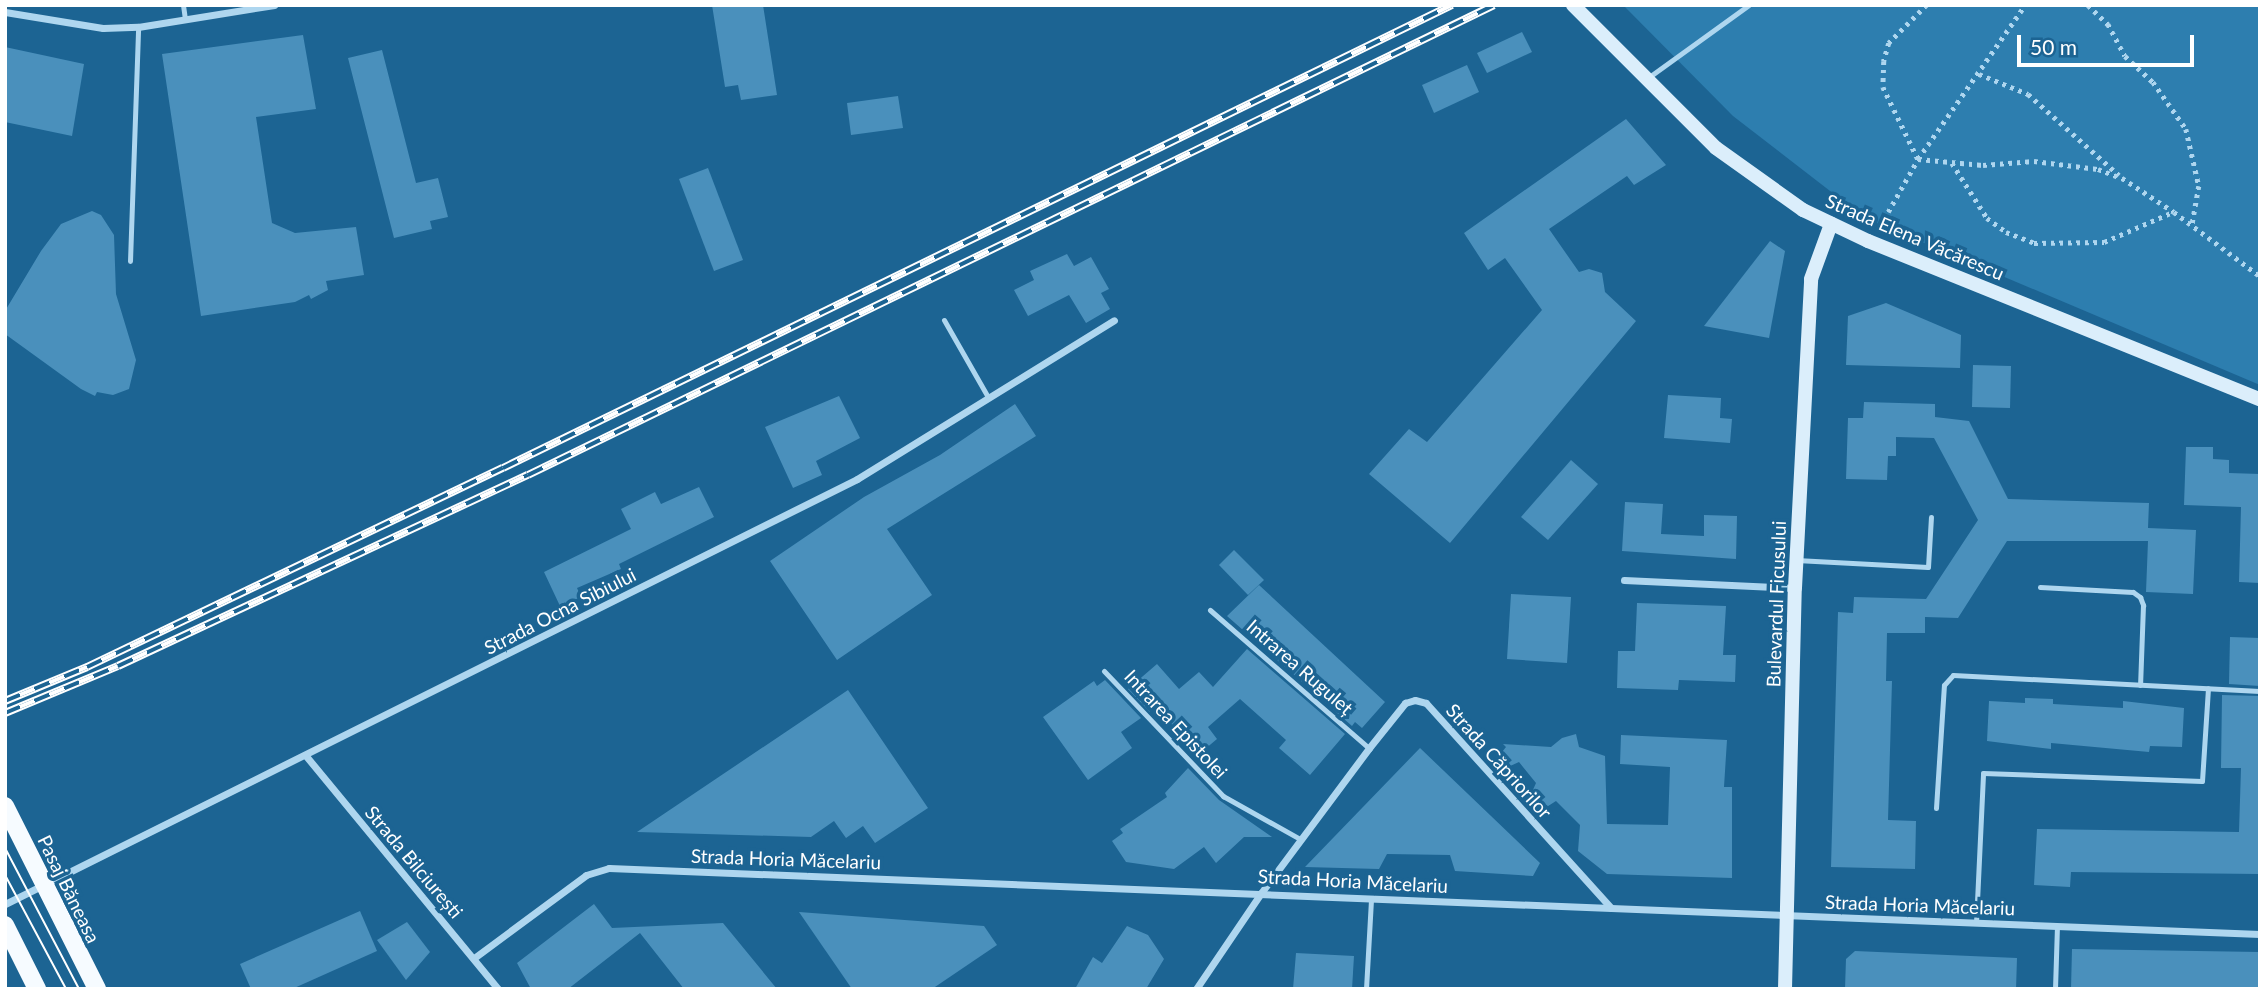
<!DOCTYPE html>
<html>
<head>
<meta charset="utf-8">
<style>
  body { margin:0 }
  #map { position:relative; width:2265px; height:994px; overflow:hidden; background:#1c6493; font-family:Lato,sans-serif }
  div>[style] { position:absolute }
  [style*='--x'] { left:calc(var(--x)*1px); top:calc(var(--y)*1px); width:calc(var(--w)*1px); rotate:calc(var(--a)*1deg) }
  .green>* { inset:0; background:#2d7eaf }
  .building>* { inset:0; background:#4a90bc }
  .path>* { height:4.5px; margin-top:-2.25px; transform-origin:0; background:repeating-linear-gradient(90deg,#aed6ef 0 3.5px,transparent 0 8.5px) }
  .lane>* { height:5px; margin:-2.5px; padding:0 2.5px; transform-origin:2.5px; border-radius:2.5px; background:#aed6ef }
  .street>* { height:7px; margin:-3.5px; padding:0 3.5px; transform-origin:3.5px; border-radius:3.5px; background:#aed6ef }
  .secondary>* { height:14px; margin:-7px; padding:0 7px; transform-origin:7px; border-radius:7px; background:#dbeefb }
  .primary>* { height:18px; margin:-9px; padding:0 9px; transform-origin:9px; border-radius:9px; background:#f6fbff }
  .tram>* { height:2px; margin:-1px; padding:0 1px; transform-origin:1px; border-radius:1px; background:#fff }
  .rail>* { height:8px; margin-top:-4px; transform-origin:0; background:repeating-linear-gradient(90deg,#1c6493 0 16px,#fff 0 32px); box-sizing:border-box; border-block:2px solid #fff }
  span { translate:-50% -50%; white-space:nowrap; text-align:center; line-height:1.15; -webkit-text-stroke:7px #1c6493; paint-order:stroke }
  .street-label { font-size:19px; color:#fff }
  .frame { position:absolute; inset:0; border:7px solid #fff; pointer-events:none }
  .scale { position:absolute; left:2017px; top:35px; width:177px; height:32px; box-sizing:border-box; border:4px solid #fff; border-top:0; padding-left:9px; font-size:21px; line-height:24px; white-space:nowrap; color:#fff; -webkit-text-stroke:5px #1c6493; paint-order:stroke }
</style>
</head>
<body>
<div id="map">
  <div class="green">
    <i style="clip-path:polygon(1623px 5px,2260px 5px,2260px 385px,1865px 218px,1733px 116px)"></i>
  </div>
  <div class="building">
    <i style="clip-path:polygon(712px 5px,763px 5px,777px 95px,741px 100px,738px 85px,725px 87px)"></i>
    <i style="clip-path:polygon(1522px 32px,1532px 52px,1487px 73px,1477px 53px)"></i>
    <i style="clip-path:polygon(303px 35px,316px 109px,256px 117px,272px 223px,295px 233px,356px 227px,364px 275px,326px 281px,328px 290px,311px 299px,309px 295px,295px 302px,201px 316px,162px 54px)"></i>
    <i style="clip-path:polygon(5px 47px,84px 64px,72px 136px,5px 122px)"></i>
    <i style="clip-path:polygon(382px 50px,416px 183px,438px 178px,448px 217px,430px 221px,432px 229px,394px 238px,348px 58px)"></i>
    <i style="clip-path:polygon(1467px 65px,1479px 92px,1434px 113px,1422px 85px)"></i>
    <i style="clip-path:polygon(898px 96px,903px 128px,851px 135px,847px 103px)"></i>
    <i style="clip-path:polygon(1626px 119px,1666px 165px,1634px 185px,1627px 176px,1549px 229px,1579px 272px,1589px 269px,1602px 273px,1605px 292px,1636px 321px,1450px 543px,1369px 474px,1409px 429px,1427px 442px,1542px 310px,1505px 258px,1488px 270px,1464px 233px)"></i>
    <i style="clip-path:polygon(708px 168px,743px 260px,714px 271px,679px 179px)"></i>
    <i style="clip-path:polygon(92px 211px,101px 215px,114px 235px,116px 294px,136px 360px,129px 389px,113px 395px,97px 392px,95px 396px,81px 389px,5px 334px,5px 311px,41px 251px,61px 224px)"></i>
    <i style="clip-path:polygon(1770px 241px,1785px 251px,1769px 338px,1704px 326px)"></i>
    <i style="clip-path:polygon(1067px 254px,1074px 266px,1091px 257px,1109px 289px,1101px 293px,1110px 309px,1086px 323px,1069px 295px,1028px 316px,1014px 290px,1034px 280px,1030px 271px)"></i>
    <i style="clip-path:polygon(1886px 303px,1961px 335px,1960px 368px,1846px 365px,1848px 316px)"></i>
    <i style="clip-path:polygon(1973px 365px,2011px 366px,2010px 408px,1972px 407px)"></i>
    <i style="clip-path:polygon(1668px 395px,1721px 398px,1720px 418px,1732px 419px,1730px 443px,1664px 438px)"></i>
    <i style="clip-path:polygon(839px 396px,860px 438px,816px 461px,822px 475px,793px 488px,765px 427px)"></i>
    <i style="clip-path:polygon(1864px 402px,1935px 404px,1935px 417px,1969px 421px,2008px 499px,2149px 503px,2148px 528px,2196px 530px,2193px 594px,2146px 592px,2148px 541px,2007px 541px,1958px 618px,1925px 617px,1925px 633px,1887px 633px,1886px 681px,1892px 681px,1888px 820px,1916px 821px,1915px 869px,1831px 867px,1838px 612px,1853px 613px,1854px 597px,1926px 599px,1978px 520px,1934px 438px,1896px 437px,1896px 456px,1888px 456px,1887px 480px,1846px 479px,1848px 418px,1863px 418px)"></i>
    <i style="clip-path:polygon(1015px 404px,1036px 436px,887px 529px,932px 595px,837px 660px,770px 561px,864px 497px,940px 455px)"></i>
    <i style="clip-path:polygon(2186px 447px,2213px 447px,2213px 459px,2229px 460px,2229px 473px,2260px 474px,2260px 583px,2239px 582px,2241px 507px,2184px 505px)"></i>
    <i style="clip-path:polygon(1571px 460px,1598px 484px,1548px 540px,1521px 517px)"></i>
    <i style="clip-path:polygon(699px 487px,714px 517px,619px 564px,621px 569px,577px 588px,581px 597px,560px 606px,544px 572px,631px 529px,621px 509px,655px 492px,661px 504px)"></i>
    <i style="clip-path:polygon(1625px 502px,1663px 504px,1661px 534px,1704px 536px,1704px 515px,1737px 516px,1736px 559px,1622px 551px)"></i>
    <i style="clip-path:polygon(1234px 550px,1264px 580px,1248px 595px,1219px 565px)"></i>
    <i style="clip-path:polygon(1259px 585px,1385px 702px,1362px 728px,1355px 722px,1352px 726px,1227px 616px)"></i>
    <i style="clip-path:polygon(1511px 594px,1571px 597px,1567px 663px,1507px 659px)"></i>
    <i style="clip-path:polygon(1637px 603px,1726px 606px,1723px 655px,1736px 655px,1735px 682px,1679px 680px,1678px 690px,1617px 688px,1618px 651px,1635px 651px)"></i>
    <i style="clip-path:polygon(2230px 637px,2260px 638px,2260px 686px,2229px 684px)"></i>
    <i style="clip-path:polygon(1247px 649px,1345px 734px,1310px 775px,1279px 748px,1286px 740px,1240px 699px,1208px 727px,1217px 739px,1198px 755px,1157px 707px,1150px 712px,1128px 689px,1157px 664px,1179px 689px,1199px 672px,1213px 687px)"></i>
    <i style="clip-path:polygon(1105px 680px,1141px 718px,1121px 732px,1132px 748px,1088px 780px,1043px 717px,1094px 681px,1097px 686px)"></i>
    <i style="clip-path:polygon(848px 690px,928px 808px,875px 843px,863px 826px,846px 838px,834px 821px,811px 837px,637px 832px)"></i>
    <i style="clip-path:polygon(2222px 695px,2260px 696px,2260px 874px,2071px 872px,2070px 887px,2034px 885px,2037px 829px,2239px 832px,2241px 768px,2221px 768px)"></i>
    <i style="clip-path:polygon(2025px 698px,2053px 699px,2053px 704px,2123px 708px,2123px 701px,2184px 708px,2182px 747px,2150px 746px,2149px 752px,2051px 743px,2051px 749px,1987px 741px,1989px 701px,2025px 703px)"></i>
    <i style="clip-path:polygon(1576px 734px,1579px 747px,1605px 756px,1607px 824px,1668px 825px,1670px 767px,1620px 764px,1621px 735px,1727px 740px,1724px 787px,1732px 787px,1732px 878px,1607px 874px,1578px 851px,1580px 825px,1556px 801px,1545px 808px,1532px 792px,1536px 783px,1519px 762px,1508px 767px,1498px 757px,1506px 747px,1503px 744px,1551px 747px,1562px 738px)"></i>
    <i style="clip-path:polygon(1420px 748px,1540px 863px,1533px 876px,1455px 871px,1450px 855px,1387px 854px,1379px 869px,1305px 867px)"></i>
    <i style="clip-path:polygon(1188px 768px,1219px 800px,1272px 837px,1244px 837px,1216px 863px,1204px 847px,1174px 869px,1126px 862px,1112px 841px,1123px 833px,1120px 829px,1167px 797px,1165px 793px)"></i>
    <i style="clip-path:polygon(594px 904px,612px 928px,723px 923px,777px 989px,684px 989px,640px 933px,568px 989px,531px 989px,517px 963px)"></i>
    <i style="clip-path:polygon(360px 911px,377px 951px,292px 989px,251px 989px,240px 964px)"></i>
    <i style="clip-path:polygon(799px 912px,984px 926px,997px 945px,932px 989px,852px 989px)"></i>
    <i style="clip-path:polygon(407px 922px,430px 952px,406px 980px,377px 940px)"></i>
    <i style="clip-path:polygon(1127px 926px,1148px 935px,1164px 959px,1146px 989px,1075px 989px,1093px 957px,1102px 963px)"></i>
    <i style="clip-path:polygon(2072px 949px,2260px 952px,2260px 989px,2071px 989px)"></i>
    <i style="clip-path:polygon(1855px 951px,2017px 958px,2016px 989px,1845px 989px,1846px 959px)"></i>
    <i style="clip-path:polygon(1296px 953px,1354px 956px,1352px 989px,1293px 989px)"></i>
  </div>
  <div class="path">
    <i style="--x:1927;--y:5;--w:54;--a:135"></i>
    <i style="--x:1889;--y:43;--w:19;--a:106"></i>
    <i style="--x:1884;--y:61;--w:26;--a:92"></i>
    <i style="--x:1883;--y:87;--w:80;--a:64.1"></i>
    <i style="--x:1918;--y:159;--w:65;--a:5.3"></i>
    <i style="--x:1983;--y:165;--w:51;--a:-4.5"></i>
    <i style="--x:2034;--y:161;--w:64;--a:7.1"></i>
    <i style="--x:2098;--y:169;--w:26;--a:21"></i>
    <i style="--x:2122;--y:178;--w:62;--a:33.2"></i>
    <i style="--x:2174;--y:212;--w:107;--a:36.7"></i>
    <i style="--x:2088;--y:5;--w:28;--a:44"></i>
    <i style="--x:2108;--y:24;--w:36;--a:62"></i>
    <i style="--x:2125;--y:56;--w:38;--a:43"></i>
    <i style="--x:2153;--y:82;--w:57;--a:54.9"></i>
    <i style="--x:2186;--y:129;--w:58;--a:77.2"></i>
    <i style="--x:2199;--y:186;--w:40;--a:100"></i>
    <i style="--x:1979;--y:74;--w:53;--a:22.2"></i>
    <i style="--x:2028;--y:94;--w:122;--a:41.7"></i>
    <i style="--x:1952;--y:163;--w:65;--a:57.5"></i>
    <i style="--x:1987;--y:218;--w:24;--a:36"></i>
    <i style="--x:2006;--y:232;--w:30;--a:21"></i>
    <i style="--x:2034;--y:243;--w:70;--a:-0.8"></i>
    <i style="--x:2104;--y:242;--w:75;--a:-23.5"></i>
    <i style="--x:1888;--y:212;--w:61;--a:-60.5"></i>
    <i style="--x:1918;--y:159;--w:188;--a:-55.2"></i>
  </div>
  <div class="lane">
    <i style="--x:183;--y:5;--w:15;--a:82"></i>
    <i style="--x:1649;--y:77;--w:123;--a:-35.8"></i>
    <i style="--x:130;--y:261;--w:234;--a:-88"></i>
    <i style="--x:944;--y:320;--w:89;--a:60.3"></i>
    <i style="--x:1796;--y:560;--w:132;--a:3"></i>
    <i style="--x:1928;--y:567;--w:50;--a:-86.6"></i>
    <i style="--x:2040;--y:587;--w:93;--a:3.1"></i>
    <i style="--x:2133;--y:592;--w:9;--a:36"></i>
    <i style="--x:2140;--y:597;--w:9;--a:69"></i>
    <i style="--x:2143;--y:605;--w:80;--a:92.1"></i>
    <i style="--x:1210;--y:610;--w:211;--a:41"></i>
    <i style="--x:1104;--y:671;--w:173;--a:46.4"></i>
    <i style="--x:1223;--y:796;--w:88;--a:29.2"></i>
    <i style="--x:1936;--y:808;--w:123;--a:-86.3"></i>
    <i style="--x:1944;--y:685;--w:13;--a:-48"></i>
    <i style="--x:1953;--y:675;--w:307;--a:3"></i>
    <i style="--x:1976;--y:923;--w:150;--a:-87.3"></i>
    <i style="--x:1983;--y:773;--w:219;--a:2.1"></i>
    <i style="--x:2202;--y:781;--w:93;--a:-86.3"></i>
    <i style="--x:1366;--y:989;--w:90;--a:-86.8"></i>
    <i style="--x:2055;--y:989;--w:62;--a:-88.2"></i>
  </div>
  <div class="street">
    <i style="--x:5;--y:12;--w:99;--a:9.3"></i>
    <i style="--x:103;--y:28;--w:35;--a:-2"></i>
    <i style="--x:138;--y:27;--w:138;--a:-9.2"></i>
    <i style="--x:1624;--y:580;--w:171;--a:2.7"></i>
    <i style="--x:306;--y:756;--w:302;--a:50.5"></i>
    <i style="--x:5;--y:904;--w:952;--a:-26.51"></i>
    <i style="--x:857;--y:479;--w:302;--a:-31.7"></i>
    <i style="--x:474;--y:958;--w:139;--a:-36.5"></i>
    <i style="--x:586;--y:875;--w:24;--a:-17"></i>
    <i style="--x:609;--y:868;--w:1652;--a:2.29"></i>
    <i style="--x:1196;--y:989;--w:116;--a:-55.9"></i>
    <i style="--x:1261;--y:893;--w:181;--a:-53.3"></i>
    <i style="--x:1369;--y:748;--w:58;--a:-51.3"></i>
    <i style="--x:1405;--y:703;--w:10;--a:-17"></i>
    <i style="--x:1415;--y:700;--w:11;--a:15"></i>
    <i style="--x:1426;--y:703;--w:276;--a:47.9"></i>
  </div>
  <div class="secondary">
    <i style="--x:1573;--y:5;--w:202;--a:45"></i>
    <i style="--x:1716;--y:148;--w:107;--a:35.5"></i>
    <i style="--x:1803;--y:210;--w:72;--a:25.5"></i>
    <i style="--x:1868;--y:241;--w:423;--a:22"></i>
    <i style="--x:1785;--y:989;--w:401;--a:-88.6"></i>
    <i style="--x:1795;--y:588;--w:309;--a:-87"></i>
    <i style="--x:1811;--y:279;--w:59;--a:-70"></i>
  </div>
  <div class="primary">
    <i style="--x:5;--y:806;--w:205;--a:63.3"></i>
    <i style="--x:5;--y:925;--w:72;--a:63.4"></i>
  </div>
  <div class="tram">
    <i style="--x:5;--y:848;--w:159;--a:62.3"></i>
    <i style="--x:5;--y:875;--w:129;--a:61.8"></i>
  </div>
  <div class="rail">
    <i style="--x:5;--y:701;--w:89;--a:-22.5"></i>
    <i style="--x:87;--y:667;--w:461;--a:-25.6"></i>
    <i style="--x:503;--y:468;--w:1056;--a:-26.01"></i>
    <i style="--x:5;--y:713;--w:122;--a:-22.6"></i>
    <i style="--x:118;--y:666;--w:452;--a:-25"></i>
    <i style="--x:528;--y:475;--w:1074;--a:-25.94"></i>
  </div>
  <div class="street-label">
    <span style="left:1915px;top:237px;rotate:23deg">Strada Elena Văcărescu</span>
    <span style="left:1776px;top:604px;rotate:-88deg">Bulevardul Ficusului</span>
    <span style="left:560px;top:611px;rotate:-27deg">Strada Ocna Sibiului</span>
    <span style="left:1300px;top:667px;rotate:41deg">Intrarea Ruguleț</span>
    <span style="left:1176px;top:724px;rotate:47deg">Intrarea Epistolei</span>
    <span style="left:1499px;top:761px;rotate:48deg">Strada Căpriorilor</span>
    <span style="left:786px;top:859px;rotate:2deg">Strada Horia Măcelariu</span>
    <span style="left:414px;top:862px;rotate:50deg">Strada Bilciurești</span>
    <span style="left:1353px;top:881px;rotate:3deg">Strada Horia Măcelariu</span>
    <span style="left:69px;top:889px;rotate:64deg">Pasaj Băneasa</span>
    <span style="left:1920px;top:905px;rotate:2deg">Strada Horia Măcelariu</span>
  </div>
  <div class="frame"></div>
  <div class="scale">50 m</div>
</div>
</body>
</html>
